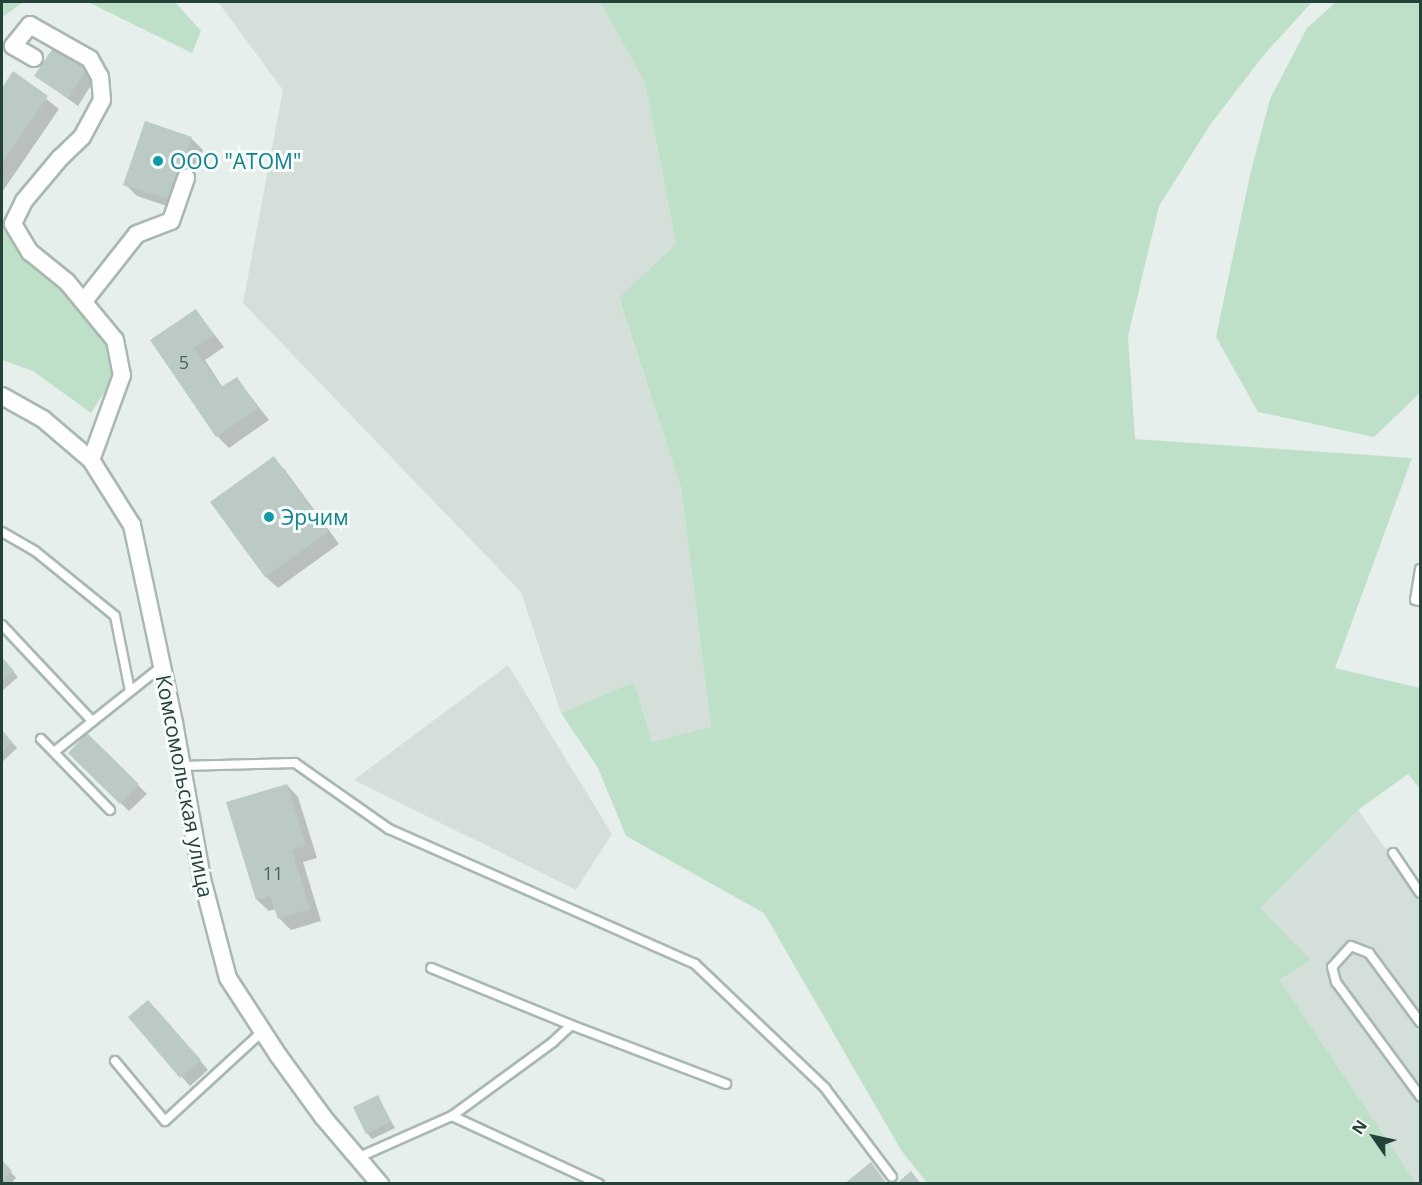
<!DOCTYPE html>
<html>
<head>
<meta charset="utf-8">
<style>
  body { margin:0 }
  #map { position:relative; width:1422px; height:1185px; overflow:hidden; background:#e6efeb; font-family:"Open Sans",sans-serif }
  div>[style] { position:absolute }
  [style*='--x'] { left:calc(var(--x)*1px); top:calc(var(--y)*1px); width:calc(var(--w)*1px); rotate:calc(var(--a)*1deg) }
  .built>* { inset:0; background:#d4dfda }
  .green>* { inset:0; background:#bfe0c8 }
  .shadow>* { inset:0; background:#0003 }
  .building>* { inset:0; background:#bbcac4 }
  .roads { filter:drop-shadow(2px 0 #a8b8b2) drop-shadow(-2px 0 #a8b8b2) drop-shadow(0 2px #a8b8b2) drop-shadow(0 -2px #a8b8b2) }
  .service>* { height:8px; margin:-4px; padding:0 4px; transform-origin:4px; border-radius:4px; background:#fff }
  .minor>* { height:16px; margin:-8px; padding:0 8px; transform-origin:8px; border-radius:8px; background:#fff }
  .dots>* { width:16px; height:16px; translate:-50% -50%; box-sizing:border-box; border:3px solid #f7fbf9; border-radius:50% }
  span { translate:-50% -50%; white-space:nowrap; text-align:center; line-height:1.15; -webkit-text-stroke:6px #f7fbf9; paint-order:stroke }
  .number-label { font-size:18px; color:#4a645c }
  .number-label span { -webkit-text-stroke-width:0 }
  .culture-label { font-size:21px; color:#0d838f }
  .left { translate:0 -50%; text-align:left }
  .street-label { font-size:21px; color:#24423a }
  .frame { position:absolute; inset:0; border:3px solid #24423a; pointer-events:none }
  .north { position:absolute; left:1344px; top:1107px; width:60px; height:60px; -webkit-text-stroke:4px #f7fbf9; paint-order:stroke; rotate:304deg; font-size:16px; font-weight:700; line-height:24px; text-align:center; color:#24423a }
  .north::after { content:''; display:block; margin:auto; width:21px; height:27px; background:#24423a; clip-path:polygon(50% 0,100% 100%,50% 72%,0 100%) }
</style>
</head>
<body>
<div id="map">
  <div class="built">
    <i style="clip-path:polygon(218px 2px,600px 2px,645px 83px,676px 244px,619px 299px,681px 488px,711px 728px,652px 742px,634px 682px,561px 713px,521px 592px,243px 303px,283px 90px)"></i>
    <i style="clip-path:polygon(508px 665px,612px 834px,576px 890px,354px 780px)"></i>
    <i style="clip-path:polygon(1358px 810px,1420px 897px,1420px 1183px,1416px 1183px,1280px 980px,1310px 961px,1259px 908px)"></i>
  </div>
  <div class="green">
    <i style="clip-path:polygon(2px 2px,24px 2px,2px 17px)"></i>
    <i style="clip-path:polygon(88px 2px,175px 2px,201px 31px,192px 53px)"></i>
    <i style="clip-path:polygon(600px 2px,1312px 2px,1263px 56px,1210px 125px,1159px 206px,1128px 336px,1135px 439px,1412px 458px,1335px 668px,1420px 688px,1420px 789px,1408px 774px,1358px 810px,1260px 908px,1311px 960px,1280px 980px,1416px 1183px,927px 1183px,901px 1150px,764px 913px,626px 836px,598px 768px,561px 713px,634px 682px,652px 742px,711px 727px,681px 488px,619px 298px,676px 244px,645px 83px)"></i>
    <i style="clip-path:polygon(1336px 2px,1420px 2px,1420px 393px,1374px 437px,1258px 412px,1216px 337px,1250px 175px,1270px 99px,1307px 28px)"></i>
    <i style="clip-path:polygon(2px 225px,21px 238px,84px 301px,121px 366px,91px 413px,33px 371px,2px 360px)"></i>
  </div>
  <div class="shadow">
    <i style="clip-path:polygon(86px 71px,95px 79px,78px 106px,36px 76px)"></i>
    <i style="clip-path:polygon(13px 73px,59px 109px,2px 192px,2px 91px)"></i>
    <i style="clip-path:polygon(191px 138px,203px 150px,182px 211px,137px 196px,125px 184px)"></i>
    <i style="clip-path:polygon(196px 311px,224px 347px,205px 360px,223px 388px,237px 379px,269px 420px,229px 448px,217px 436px,152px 341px)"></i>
    <i style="clip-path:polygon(273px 458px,285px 470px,339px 544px,278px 588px,266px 577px,212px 502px)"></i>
    <i style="clip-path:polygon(2px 658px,18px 677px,2px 691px)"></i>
    <i style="clip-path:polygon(2px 731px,17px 748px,2px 762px)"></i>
    <i style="clip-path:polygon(87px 735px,147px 794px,129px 811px,70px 753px)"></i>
    <i style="clip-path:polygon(287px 785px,298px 797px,317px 858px,303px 862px,321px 921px,291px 930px,279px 918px,276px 909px,269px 911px,257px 900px,228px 803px)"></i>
    <i style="clip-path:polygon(157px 1010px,208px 1070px,190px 1086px,130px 1018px)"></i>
    <i style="clip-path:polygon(378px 1097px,395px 1128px,372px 1139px,367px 1133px)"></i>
    <i style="clip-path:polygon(2px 1162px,16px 1178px,10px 1184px,2px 1184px)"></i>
  </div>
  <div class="building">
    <i style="clip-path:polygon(53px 48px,87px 69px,68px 98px,34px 76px)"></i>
    <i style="clip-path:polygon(13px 71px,48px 96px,2px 163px,2px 88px)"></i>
    <i style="clip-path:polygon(145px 121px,192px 137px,171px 200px,123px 185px)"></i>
    <i style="clip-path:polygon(196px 309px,214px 335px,194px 348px,221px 387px,237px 377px,258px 408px,216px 437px,150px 340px)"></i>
    <i style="clip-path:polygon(274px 456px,328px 532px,265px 577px,210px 502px)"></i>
    <i style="clip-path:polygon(2px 657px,14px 671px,2px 681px)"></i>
    <i style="clip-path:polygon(2px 730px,12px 742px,2px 752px)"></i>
    <i style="clip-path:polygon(87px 733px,139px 784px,120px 804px,68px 753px)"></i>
    <i style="clip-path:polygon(287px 784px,306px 846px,292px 850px,310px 909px,278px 919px,270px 896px,256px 900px,226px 802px)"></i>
    <i style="clip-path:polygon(148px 1000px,201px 1060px,180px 1078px,128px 1017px)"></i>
    <i style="clip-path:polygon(378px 1095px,391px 1122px,366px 1134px,353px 1107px)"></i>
    <i style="clip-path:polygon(2px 1160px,12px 1171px,2px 1180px)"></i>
    <i style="clip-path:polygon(871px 1162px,887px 1184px,844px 1184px)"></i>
    <i style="clip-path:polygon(911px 1171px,921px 1184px,896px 1184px)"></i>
  </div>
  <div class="roads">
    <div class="service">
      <i style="--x:2;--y:532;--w:38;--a:30"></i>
      <i style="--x:35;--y:551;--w:103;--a:39.1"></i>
      <i style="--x:115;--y:616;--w:76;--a:78.7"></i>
      <i style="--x:1420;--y:569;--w:31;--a:99"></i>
      <i style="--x:1415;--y:600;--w:5;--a:11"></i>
      <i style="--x:2;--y:625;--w:132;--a:46.8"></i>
      <i style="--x:41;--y:739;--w:99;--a:45.8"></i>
      <i style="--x:54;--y:752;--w:138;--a:-38.5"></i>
      <i style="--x:181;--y:766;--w:114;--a:-1.5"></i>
      <i style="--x:295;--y:763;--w:115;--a:35.1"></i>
      <i style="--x:389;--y:829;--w:334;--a:23.8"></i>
      <i style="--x:695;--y:964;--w:180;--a:43.6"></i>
      <i style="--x:825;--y:1088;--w:111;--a:53"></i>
      <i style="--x:1393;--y:853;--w:48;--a:56"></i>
      <i style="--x:1420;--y:1022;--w:86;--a:-126.5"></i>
      <i style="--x:1369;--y:953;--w:19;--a:-159"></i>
      <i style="--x:1351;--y:946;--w:28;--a:132"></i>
      <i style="--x:1332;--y:967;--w:16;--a:75"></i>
      <i style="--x:1336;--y:982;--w:142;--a:53.6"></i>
      <i style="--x:571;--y:1025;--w:166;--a:20.8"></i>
      <i style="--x:115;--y:1061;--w:78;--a:50.2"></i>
      <i style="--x:165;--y:1121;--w:133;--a:-42.6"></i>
      <i style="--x:452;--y:1116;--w:162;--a:24.8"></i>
      <i style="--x:357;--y:1158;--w:104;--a:-23.9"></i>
      <i style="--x:452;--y:1116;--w:125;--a:-36.2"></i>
      <i style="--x:553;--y:1042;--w:25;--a:-43"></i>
      <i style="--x:571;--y:1025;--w:151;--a:-157.8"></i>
    </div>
    <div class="minor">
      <i style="--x:34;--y:58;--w:24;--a:-150"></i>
      <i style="--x:13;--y:46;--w:27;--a:-51"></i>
      <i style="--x:30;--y:25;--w:69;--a:29.5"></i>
      <i style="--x:90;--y:59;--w:21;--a:61"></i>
      <i style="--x:100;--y:77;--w:23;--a:85"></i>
      <i style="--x:102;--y:100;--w:42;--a:118.4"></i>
      <i style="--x:82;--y:137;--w:30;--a:136"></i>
      <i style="--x:60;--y:158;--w:56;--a:129.9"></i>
      <i style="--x:24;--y:201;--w:25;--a:116"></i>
      <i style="--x:13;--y:224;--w:33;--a:59"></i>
      <i style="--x:30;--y:252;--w:48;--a:39"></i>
      <i style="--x:67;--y:282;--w:75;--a:50.4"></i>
      <i style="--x:115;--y:340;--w:36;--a:79"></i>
      <i style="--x:122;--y:375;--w:90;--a:110"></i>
      <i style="--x:84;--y:301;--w:85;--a:-51.7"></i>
      <i style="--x:137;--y:234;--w:36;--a:-21"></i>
      <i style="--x:171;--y:221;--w:46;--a:-70.8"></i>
      <i style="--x:2;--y:396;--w:47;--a:29.3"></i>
      <i style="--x:43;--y:419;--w:63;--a:40.5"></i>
      <i style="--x:91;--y:460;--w:77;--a:57.8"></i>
      <i style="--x:132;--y:525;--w:202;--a:78"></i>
      <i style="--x:174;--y:723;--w:158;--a:79.8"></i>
      <i style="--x:202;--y:879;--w:102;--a:75.3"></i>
      <i style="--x:228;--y:978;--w:92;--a:57"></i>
      <i style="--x:278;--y:1055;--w:77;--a:54"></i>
      <i style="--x:323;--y:1117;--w:88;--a:49.6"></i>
    </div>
  </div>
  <div class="dots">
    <i style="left:158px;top:161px;background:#0f9aa8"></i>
    <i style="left:269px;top:517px;background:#0f9aa8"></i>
  </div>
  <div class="number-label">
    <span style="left:184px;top:362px">5</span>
    <span style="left:273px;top:873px">11</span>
  </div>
  <div class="culture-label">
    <span class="left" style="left:170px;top:161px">ООО "АТОМ"</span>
    <span class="left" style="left:281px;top:517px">Эрчим</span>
  </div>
  <div class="street-label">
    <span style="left:185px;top:786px;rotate:79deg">Комсомольская улица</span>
  </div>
  <div class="frame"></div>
  <div class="north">N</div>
</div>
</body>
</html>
